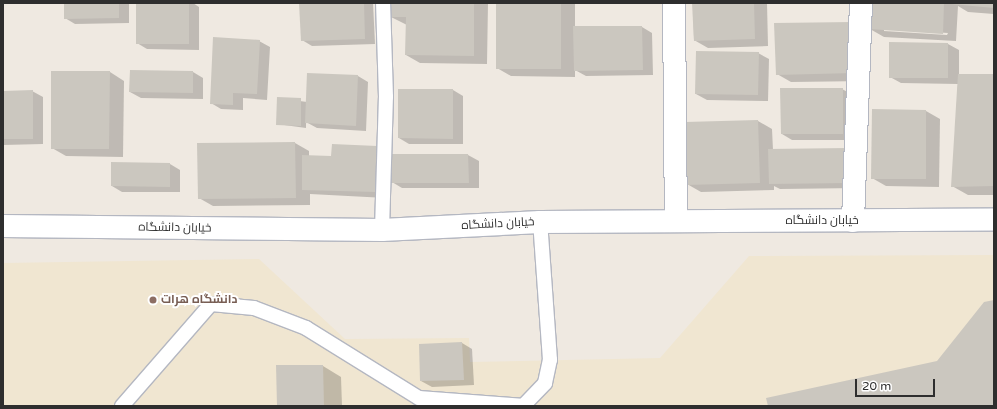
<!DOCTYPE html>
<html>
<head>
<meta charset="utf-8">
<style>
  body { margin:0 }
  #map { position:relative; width:997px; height:409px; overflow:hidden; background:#efe9e1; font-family:"Varela Round",Cairo,sans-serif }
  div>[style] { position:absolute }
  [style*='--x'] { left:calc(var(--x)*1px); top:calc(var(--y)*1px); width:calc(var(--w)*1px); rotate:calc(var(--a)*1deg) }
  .education>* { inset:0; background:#f0e6d1 }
  .shadow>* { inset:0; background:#0003 }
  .building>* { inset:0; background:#cbc7bf }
  .roads { filter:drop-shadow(1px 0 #b4b7c1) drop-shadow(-1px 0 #b4b7c1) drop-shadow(0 1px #b4b7c1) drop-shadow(0 -1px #b4b7c1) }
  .lane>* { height:14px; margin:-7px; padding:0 7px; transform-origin:7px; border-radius:7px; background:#fff }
  .street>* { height:22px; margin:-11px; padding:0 11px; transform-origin:11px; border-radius:11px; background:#fff }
  .secondary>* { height:22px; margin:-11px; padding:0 11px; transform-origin:11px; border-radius:11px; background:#fff }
  .dots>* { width:11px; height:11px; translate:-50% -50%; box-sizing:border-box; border:2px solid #fff; border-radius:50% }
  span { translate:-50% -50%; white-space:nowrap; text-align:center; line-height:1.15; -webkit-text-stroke:4px #fff; paint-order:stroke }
  .street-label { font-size:12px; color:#2e2e2e }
  .education-label { font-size:12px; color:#785e54; font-weight:700 }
  .left { translate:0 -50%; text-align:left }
  .frame { position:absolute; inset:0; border:4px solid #2e2e2e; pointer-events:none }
  .scale { position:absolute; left:855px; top:379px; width:80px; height:18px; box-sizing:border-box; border:2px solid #2e2e2e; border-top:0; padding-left:5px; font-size:12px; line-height:14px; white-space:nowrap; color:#2e2e2e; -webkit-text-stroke:3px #fff; paint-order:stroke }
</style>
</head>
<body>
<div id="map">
  <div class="education">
    <i style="clip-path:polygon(994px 255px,994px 406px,3px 406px,3px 263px,259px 259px,345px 339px,469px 338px,470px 362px,660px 358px,749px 256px)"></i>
  </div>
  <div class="shadow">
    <i style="clip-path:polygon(65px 3px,129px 3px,129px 23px,75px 24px,65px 18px)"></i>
    <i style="clip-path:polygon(137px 3px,193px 3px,199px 7px,199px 50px,147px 49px,137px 43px)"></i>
    <i style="clip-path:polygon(300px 3px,373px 3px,375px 44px,312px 46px,302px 40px)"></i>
    <i style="clip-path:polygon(391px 3px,488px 3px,487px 64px,420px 63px,406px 55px,407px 25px,391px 17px)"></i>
    <i style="clip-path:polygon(497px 3px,575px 3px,575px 27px,642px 27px,652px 33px,653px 75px,586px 76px,575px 70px,575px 77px,511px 76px,497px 68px)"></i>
    <i style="clip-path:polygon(693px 3px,767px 3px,768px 46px,708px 48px,694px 40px)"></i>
    <i style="clip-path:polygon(evenodd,872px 3px,994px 3px,994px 14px,968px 12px,958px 6px,956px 41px,884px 37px,870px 29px,872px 3px,884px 29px,948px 33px,947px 35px,884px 31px,884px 29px)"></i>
    <i style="clip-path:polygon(852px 23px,868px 81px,791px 82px,777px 74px)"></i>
    <i style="clip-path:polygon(259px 41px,270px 47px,267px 100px,243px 98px,243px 110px,221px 109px,211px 103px)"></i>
    <i style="clip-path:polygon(890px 43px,948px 44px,959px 50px,959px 75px,994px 75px,994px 195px,968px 195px,952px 186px,958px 84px,901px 83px,890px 77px)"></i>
    <i style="clip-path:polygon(758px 53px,769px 59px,768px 101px,707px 100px,696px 94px)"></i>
    <i style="clip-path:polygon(110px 72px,124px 81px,123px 157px,66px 156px,52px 148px)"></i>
    <i style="clip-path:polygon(193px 72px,203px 78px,203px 99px,141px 98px,130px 92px)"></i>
    <i style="clip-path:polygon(358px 76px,368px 82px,366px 131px,317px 128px,306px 122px,306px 128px,277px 124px,278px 98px,307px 102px)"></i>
    <i style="clip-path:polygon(842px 89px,853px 95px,853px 140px,792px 140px,782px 134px)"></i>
    <i style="clip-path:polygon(453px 90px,463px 96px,463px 144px,409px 144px,399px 138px)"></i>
    <i style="clip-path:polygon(32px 91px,43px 97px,43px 144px,3px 145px,3px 92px)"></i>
    <i style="clip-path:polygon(926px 111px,940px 119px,939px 187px,886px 186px,872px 178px)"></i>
    <i style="clip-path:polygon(758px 121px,772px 129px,773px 150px,859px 188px,780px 189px,774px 186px,774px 190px,701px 192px,687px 184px)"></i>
    <i style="clip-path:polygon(295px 143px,309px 151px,309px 157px,332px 157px,376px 147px,387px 153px,386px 198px,310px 194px,310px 205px,213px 206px,199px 198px,198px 144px)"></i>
    <i style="clip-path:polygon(392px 155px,468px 155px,479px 161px,479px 188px,402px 188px,392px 182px)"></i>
    <i style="clip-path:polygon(170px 164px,180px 170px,180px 192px,122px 192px,112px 186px)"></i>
    <i style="clip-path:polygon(462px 343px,472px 349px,474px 385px,432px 387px,421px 381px)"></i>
    <i style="clip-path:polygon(323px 366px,341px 377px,342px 406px,278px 406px)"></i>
  </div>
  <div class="building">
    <i style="clip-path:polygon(64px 3px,119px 3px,119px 18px,64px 19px)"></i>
    <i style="clip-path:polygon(136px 3px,189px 3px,189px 44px,136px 44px)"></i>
    <i style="clip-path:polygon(299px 3px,364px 3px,365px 39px,301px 41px)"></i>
    <i style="clip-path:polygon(390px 3px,474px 3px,474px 56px,405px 55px,406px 17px,390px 17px)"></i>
    <i style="clip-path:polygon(496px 3px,561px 3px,561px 69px,496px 69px)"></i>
    <i style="clip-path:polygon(692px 3px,754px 3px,755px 39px,694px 41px)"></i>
    <i style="clip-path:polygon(871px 3px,944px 3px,943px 34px,869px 29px)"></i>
    <i style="clip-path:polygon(952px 3px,994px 3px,994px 8px,951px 4px)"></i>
    <i style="clip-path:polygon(853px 22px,854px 73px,776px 75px,774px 23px)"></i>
    <i style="clip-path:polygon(573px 26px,642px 26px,643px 70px,574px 71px)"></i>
    <i style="clip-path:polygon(213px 37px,260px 40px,257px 94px,233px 93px,233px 105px,210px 104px)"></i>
    <i style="clip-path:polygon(889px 42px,948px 43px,948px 78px,889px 78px)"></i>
    <i style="clip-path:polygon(696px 51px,759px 52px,758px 95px,695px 94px)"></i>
    <i style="clip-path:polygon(130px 70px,193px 71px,193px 93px,129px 92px)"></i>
    <i style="clip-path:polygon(51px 71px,110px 71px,109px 149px,51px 149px)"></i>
    <i style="clip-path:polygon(307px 73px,358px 75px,356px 126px,305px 123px)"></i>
    <i style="clip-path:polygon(958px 74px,994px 74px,994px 186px,951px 187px)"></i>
    <i style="clip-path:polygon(780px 88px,843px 88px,843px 134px,781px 134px)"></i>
    <i style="clip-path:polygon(398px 89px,453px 89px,453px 139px,398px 138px)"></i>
    <i style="clip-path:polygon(33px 90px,33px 139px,3px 139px,3px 91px)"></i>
    <i style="clip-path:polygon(277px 97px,301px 98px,301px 126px,276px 125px)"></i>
    <i style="clip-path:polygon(872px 109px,926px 110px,926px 179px,871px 179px)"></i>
    <i style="clip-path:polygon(758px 120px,760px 183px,686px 185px,685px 122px)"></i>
    <i style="clip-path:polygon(295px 142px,296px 198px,198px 199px,197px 143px)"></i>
    <i style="clip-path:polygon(332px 144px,377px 146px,376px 192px,302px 190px,302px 155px,331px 156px)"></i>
    <i style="clip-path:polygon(848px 148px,849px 183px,769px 184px,768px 149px)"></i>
    <i style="clip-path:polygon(391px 154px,468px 154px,469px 183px,391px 183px)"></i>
    <i style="clip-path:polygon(111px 162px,170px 163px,170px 187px,111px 186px)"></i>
    <i style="clip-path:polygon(994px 300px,994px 406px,768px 406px,766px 398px,937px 361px,984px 302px)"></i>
    <i style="clip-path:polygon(462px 342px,464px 380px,420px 381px,419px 344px)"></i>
    <i style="clip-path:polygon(276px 365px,323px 365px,324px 406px,277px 406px)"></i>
  </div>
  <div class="roads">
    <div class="lane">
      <i style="--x:382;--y:230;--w:133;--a:-88.3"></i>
      <i style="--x:386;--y:97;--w:94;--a:-91.8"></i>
      <i style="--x:525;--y:404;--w:29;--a:-46"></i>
      <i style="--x:545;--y:383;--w:24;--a:-78"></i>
      <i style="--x:550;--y:360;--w:138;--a:-94.1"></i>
      <i style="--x:122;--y:406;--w:135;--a:-48.9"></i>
      <i style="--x:211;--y:304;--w:43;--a:5.3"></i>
      <i style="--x:254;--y:308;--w:56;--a:21"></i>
      <i style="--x:306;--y:328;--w:133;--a:31.8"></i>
      <i style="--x:419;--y:398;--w:106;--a:4.3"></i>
    </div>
    <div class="street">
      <i style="--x:674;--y:3;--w:218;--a:89.5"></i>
      <i style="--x:853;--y:221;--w:218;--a:-87.9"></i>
    </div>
    <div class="secondary">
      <i style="--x:3;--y:226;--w:379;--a:0.6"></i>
      <i style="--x:382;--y:230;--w:158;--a:-2.9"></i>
      <i style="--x:540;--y:222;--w:454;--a:-0.3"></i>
    </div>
  </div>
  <div class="dots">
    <i style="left:153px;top:300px;background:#8d6e63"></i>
  </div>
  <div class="street-label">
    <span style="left:822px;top:221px">خیابان دانشگاه</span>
    <span style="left:498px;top:224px;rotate:-3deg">خیابان دانشگاه</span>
    <span style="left:175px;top:228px;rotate:1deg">خیابان دانشگاه</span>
  </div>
  <div class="education-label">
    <span class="left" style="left:161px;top:300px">دانشگاه هرات</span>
  </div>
  <div class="frame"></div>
  <div class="scale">20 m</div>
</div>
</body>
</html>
